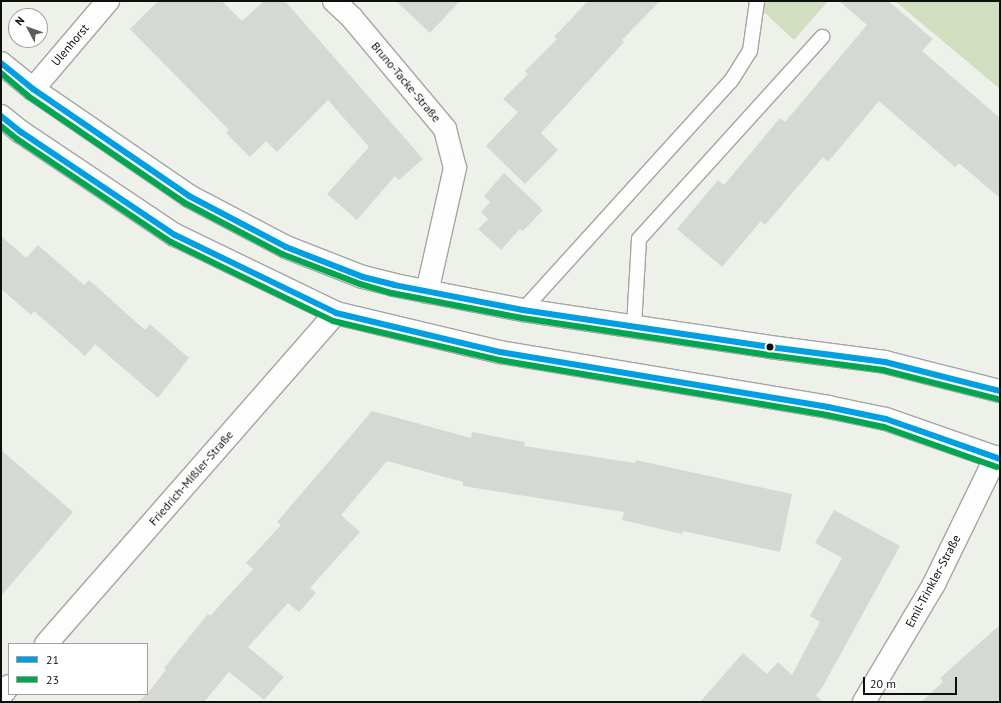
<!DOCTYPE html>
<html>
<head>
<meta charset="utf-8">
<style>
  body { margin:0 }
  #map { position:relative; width:1001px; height:703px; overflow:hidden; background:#eef1ea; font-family:"PT Sans",sans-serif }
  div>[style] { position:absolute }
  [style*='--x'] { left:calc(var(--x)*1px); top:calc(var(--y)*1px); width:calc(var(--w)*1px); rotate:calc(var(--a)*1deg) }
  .green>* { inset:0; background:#d1debf }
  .building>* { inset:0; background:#d6d9d3 }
  .roads { filter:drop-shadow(1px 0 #a4a6a1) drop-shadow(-1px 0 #a4a6a1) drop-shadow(0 1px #a4a6a1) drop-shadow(0 -1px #a4a6a1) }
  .service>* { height:14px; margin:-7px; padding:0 7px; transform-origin:7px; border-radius:7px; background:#fcfdfc }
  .minor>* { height:22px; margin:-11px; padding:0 11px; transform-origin:11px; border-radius:11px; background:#fcfdfc }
  .secondary>* { height:22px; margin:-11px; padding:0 11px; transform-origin:11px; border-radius:11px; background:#fcfdfc }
  .bus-1>* { height:6px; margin:-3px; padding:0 3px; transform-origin:3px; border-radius:3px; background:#009fe3 }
  .bus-2>* { height:6px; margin:-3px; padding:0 3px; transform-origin:3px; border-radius:3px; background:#00a651 }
  .dots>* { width:11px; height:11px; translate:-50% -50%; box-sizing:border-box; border:2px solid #fff; border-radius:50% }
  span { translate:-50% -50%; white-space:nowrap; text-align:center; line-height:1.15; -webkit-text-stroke:3.5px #fff; paint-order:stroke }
  .street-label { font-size:12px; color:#0e100b }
  .frame { position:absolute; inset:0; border:2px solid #0e100b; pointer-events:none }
  .legend { position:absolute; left:8px; top:643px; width:140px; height:52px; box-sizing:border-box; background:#fff; border:1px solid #9f9f9d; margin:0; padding:5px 7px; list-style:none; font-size:12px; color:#0e100b }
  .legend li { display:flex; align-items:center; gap:8px; height:20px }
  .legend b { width:20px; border:1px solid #9f9f9d }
  .north { position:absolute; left:8px; top:8px; width:40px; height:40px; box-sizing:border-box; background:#fff; border:1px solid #9f9f9d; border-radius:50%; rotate:311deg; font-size:11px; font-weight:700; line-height:16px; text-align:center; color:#0e100b }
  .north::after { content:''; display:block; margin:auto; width:14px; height:18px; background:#5c5f59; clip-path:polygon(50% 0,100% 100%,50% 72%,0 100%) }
  .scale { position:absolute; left:863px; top:677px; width:94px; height:18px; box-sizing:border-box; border:2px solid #0e100b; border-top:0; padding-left:5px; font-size:12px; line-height:14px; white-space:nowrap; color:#0e100b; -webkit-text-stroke:3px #fff; paint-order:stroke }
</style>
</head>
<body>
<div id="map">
  <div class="green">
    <i style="clip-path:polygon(752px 1px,828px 1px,794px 40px)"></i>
    <i style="clip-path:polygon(895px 1px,1000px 1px,1000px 89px)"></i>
  </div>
  <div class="building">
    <i style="clip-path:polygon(158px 1px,222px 1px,242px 21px,264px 1px,285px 1px,423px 159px,399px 180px,395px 176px,357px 220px,327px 194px,369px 147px,328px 100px,277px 152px,266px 141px,250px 157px,226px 133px,229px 130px,130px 29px)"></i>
    <i style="clip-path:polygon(396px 1px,460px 1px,430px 33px)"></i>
    <i style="clip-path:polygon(588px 1px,660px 1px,622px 40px,624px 42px,541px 133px,558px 150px,525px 184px,486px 146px,518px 112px,503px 99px,528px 74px,525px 71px,557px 39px,554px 37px)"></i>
    <i style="clip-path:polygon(839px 1px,888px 1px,933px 39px,922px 51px,1000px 118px,1000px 198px,959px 163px,955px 167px,879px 101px,828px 162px,823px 157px,765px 225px,761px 221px,722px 267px,677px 229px,718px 180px,724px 185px,780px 118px,785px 122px,867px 25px)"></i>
    <i style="clip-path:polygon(504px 173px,543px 210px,523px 231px,520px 229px,501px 250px,478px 229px,488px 219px,481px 212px,490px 202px,484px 196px)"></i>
    <i style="clip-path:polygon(1px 236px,26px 258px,38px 245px,84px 285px,89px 280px,145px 330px,150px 324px,189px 358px,158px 398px,95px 344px,85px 356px,34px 311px,31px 315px,1px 289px)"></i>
    <i style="clip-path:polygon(372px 411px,471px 438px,472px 432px,525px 442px,524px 446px,635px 463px,636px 460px,792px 494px,780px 552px,683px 531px,682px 534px,622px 520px,624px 512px,463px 486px,463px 482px,387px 461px,341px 515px,360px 532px,310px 588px,316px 593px,299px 612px,288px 603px,248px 647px,284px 677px,264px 700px,229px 672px,204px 702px,138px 702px,147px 694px,166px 670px,164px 668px,208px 614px,210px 616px,253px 569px,246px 563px,281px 525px,277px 522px)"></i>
    <i style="clip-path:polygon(1px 450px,73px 512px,1px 596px)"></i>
    <i style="clip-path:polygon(834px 510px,900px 546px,822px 688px,816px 695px,823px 702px,700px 702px,743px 653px,767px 674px,778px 662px,792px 675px,820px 622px,810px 616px,842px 558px,815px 543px)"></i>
    <i style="clip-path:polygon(1000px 625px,1000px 702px,921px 702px,943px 682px,940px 678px)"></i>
  </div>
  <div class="roads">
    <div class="service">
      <i style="--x:523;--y:310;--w:309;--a:-47.8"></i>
      <i style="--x:731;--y:81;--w:36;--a:-58"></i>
      <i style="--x:750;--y:51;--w:50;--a:-82"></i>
      <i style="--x:634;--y:326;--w:87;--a:-86.7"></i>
      <i style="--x:639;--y:239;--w:273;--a:-47.8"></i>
    </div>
    <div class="minor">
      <i style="--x:334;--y:1;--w:25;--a:43"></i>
      <i style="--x:352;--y:18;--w:145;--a:50"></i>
      <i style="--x:445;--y:129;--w:40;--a:75.6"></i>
      <i style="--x:455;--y:168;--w:127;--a:102.7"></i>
      <i style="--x:33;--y:89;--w:116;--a:-49.6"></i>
      <i style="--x:46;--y:644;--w:440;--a:-48.8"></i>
      <i style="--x:1;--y:695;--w:12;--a:-48"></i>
      <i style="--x:864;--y:702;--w:137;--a:-59.3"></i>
      <i style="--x:934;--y:584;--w:141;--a:-64"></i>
    </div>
    <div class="secondary">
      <i style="--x:1;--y:63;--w:41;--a:39.1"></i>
      <i style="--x:33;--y:89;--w:189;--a:34.4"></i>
      <i style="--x:189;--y:196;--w:110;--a:27.7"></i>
      <i style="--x:286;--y:247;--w:83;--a:21.3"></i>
      <i style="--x:363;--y:277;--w:32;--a:14"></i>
      <i style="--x:394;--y:285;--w:131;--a:11"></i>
      <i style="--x:523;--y:310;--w:250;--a:8.5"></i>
      <i style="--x:770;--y:347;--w:116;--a:7.4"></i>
      <i style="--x:885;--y:362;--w:119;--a:14.2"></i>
      <i style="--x:1;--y:116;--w:26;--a:39"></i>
      <i style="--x:21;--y:132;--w:185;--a:33.8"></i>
      <i style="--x:175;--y:235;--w:179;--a:25.8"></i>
      <i style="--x:336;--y:313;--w:169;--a:13.4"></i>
      <i style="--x:500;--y:352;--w:333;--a:9.5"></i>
      <i style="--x:828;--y:407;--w:59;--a:11.7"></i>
      <i style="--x:886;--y:419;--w:121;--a:19.3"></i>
    </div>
  </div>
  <div class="bus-1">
    <i style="--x:1;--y:63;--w:41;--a:39.1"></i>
    <i style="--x:33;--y:89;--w:189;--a:34.4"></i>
    <i style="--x:189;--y:196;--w:110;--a:27.7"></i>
    <i style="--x:286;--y:247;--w:83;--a:21.3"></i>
    <i style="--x:363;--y:277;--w:32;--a:14"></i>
    <i style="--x:394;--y:285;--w:131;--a:11"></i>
    <i style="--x:523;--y:310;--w:250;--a:8.5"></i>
    <i style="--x:770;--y:347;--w:116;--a:7.4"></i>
    <i style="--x:885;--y:362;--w:119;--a:14.2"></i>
    <i style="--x:1;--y:116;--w:26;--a:39"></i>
    <i style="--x:21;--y:132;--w:185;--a:33.8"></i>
    <i style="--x:175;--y:235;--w:179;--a:25.8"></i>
    <i style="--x:336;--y:313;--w:169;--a:13.4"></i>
    <i style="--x:500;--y:352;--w:333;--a:9.5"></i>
    <i style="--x:828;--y:407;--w:59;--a:11.7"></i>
    <i style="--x:886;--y:419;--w:121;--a:19.3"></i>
  </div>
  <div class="bus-2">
    <i style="--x:1;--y:73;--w:35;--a:40"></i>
    <i style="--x:28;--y:96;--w:190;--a:34.3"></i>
    <i style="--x:185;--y:203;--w:110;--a:27.7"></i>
    <i style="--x:282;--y:254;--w:84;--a:21"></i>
    <i style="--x:360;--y:284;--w:33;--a:16"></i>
    <i style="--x:392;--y:293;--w:132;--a:10.9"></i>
    <i style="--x:522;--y:318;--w:250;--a:8.5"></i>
    <i style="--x:769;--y:355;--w:115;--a:7.5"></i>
    <i style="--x:883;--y:370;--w:119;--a:14.2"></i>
    <i style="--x:1;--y:126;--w:21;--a:39"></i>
    <i style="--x:17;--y:139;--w:185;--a:33.8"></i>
    <i style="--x:171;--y:242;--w:180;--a:26"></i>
    <i style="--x:333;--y:321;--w:171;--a:13.2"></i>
    <i style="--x:499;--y:360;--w:333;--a:9.5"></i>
    <i style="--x:827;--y:415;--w:58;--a:11.9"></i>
    <i style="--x:884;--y:427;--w:120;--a:19.5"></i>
  </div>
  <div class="dots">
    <i style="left:770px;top:347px;background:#0e100b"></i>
  </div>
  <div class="street-label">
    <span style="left:70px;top:45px;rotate:-50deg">Ulenhorst</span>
    <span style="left:406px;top:82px;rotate:50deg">Bruno-Tacke-Straße</span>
    <span style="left:191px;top:478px;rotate:-49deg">Friedrich-Mißler-Straße</span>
    <span style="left:933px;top:581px;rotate:-62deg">Emil-Trinkler-Straße</span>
  </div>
  <div class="frame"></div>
  <ul class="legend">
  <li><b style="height:5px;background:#009fe3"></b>21</li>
  <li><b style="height:5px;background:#00a651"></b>23</li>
  </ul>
  <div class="north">N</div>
  <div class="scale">20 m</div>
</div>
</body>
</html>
